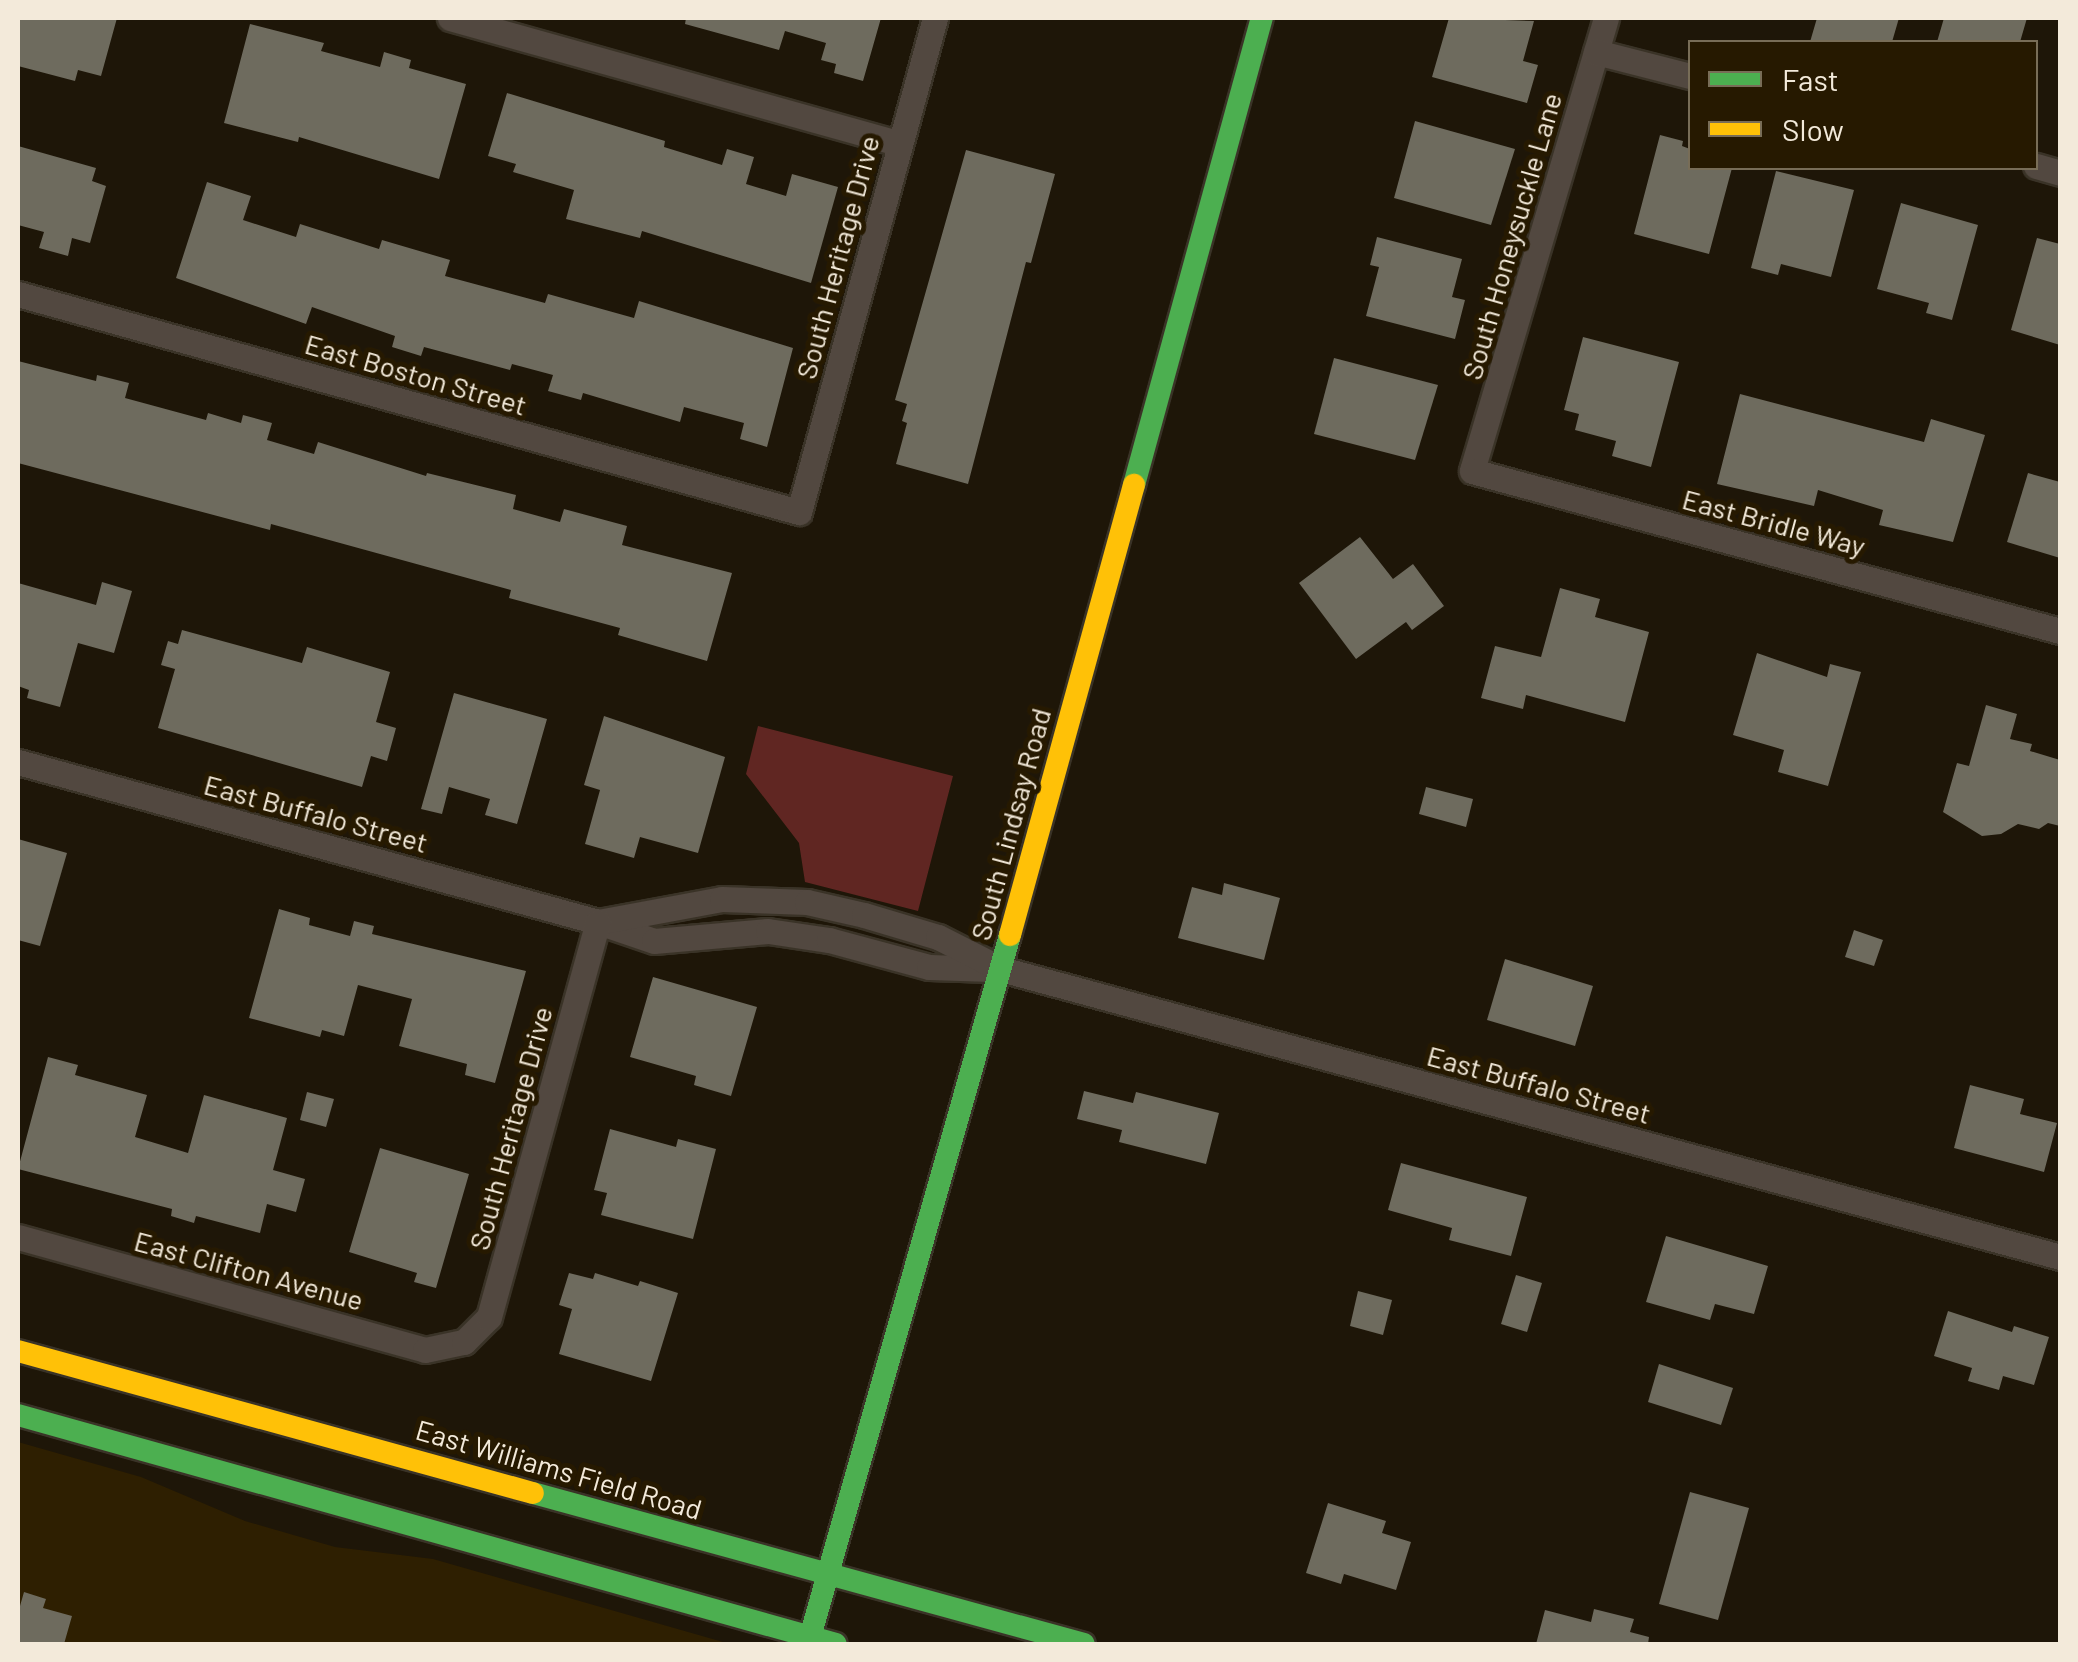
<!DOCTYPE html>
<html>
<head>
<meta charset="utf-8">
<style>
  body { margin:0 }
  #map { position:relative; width:2078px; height:1662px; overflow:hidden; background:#1e1608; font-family:Barlow,sans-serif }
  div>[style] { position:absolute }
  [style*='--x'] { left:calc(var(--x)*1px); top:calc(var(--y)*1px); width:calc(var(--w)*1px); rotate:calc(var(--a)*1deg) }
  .built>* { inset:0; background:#2e1f01 }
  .green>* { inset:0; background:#602622 }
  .building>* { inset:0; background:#6e6b5e }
  .roads { filter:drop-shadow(2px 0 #3a3327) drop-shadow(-2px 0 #3a3327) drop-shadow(0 2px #3a3327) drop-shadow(0 -2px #3a3327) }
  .street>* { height:25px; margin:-12.5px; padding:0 12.5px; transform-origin:12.5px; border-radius:12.5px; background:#524840 }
  .fast>* { height:22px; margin:-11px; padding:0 11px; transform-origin:11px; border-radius:11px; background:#4caf50 }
  .slow>* { height:22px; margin:-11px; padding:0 11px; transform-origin:11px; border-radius:11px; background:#ffc107 }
  span { translate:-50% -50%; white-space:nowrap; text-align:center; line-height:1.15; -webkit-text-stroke:10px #261900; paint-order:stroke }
  .street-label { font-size:28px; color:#f3eada }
  .frame { position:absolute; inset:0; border:20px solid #f3eada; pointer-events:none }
  .legend { position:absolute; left:1688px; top:40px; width:350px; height:130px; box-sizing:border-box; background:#261900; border:2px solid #786d57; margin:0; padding:12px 18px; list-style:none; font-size:30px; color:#f3eada }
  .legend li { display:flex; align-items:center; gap:20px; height:50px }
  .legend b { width:50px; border:2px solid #786d57 }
</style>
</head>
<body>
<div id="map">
  <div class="built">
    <i style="clip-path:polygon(18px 1442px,141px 1477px,245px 1521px,335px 1547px,433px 1559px,730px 1644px,18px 1644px)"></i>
  </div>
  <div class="green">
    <i style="clip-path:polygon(758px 726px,953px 776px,918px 911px,805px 882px,799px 843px,746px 774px)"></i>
  </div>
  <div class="building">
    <i style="clip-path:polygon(18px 18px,117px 18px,101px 76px,78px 70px,75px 81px,18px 66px)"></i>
    <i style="clip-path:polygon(686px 18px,881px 18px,863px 81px,834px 73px,836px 64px,821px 60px,826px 43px,785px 31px,779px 50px,685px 24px)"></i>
    <i style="clip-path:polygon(1449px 18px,1534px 21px,1523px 61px,1538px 65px,1527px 103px,1432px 77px)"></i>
    <i style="clip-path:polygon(1817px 18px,1899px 18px,1892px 42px,1810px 42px)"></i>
    <i style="clip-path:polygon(1944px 18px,2027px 18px,2020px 42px,1937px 42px)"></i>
    <i style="clip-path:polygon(250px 24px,324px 43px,321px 51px,380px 67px,384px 52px,411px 60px,409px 68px,466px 84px,439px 179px,299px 137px,298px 142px,224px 123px)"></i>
    <i style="clip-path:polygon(507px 93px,665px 141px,664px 147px,722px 165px,727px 149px,754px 157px,746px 184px,786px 196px,792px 174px,838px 187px,811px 283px,642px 231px,640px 238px,566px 219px,574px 190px,513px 172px,516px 164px,488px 156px)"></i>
    <i style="clip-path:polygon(1415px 121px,1515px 149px,1491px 225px,1394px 198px)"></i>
    <i style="clip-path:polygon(1660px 135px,1683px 141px,1682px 146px,1690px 149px,1690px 168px,1732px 168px,1709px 254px,1634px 234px)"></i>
    <i style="clip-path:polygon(18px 146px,96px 168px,92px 181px,106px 186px,90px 243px,72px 238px,68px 256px,39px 248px,44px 232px,18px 225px)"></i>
    <i style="clip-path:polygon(966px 150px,1055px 174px,1031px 263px,1026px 262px,968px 484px,896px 464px,907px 423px,902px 421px,907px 404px,895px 400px)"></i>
    <i style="clip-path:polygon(1776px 171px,1854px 190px,1831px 277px,1781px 264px,1778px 275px,1751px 268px)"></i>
    <i style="clip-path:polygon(207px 182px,251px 196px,243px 220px,296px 237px,300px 224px,379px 249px,382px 240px,450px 260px,445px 276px,545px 303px,548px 294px,634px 318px,639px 301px,793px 348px,767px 447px,740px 439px,744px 423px,684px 407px,680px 422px,583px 393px,581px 400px,548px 391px,553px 375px,512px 364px,510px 370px,424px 347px,421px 356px,392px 347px,395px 336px,312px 307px,306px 324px,176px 278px)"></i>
    <i style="clip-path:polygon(1901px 203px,1978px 225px,1952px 320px,1926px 313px,1929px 303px,1877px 289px)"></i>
    <i style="clip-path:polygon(1377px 237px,1462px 259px,1452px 297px,1465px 300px,1455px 339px,1366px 316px,1379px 267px,1370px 265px)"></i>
    <i style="clip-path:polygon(2037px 238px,2060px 244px,2060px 345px,2011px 330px)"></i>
    <i style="clip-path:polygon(1583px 337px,1679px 362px,1651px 467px,1612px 456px,1616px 441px,1575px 430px,1579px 414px,1564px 410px)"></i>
    <i style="clip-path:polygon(1334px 358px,1438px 385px,1415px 460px,1314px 434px)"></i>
    <i style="clip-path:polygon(18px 361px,96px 381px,97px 375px,129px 383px,125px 398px,206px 420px,208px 413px,241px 423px,243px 415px,272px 423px,267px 440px,314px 454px,318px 442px,426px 476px,427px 473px,516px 495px,513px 509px,560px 522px,564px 509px,627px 526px,622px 545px,732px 573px,707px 661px,618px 635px,620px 628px,509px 598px,511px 590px,271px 524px,270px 530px,18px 463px)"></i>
    <i style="clip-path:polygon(1740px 394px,1924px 442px,1931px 419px,1985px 435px,1953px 542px,1879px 525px,1883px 510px,1818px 490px,1814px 506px,1717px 484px)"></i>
    <i style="clip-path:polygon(2028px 473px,2060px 482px,2060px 558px,2007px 542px)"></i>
    <i style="clip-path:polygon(1360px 537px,1393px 579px,1413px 564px,1444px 606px,1412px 630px,1406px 622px,1356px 659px,1299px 583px)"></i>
    <i style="clip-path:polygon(102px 582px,132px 591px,114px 653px,78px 643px,60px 707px,27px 698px,29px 690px,18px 686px,18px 583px,96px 605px)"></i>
    <i style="clip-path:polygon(1560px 588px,1600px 599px,1595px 617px,1649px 632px,1625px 722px,1526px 695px,1523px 709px,1481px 698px,1495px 646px,1541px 657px)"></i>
    <i style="clip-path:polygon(182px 630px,302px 663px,307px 647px,390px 672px,376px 722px,396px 728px,387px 761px,371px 756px,362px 787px,158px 728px,175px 669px,161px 665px,168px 641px,178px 644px)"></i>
    <i style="clip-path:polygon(1757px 653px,1827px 677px,1830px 664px,1861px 672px,1828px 786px,1778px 772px,1784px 750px,1733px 735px)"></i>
    <i style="clip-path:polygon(454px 693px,547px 719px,517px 824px,485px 815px,490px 799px,449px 787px,442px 814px,421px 809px)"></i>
    <i style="clip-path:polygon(1986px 705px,2017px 714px,2010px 739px,2032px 744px,2030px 751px,2060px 760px,2060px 826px,2048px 823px,2039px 829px,2018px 824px,2001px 834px,1982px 836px,1943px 812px,1957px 763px,1969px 766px)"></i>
    <i style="clip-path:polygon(604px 716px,725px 757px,698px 853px,640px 837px,634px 858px,585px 844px,600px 790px,584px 785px)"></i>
    <i style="clip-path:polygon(1426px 787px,1473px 799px,1466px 827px,1419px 814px)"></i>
    <i style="clip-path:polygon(18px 839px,67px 853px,40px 946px,18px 940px)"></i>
    <i style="clip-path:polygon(1224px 883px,1280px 898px,1264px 960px,1178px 938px,1192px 887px,1222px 895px)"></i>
    <i style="clip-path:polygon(279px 909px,310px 918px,309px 925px,350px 936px,354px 921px,374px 926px,372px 934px,526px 971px,495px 1083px,465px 1075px,467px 1064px,399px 1046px,412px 999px,358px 985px,344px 1036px,322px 1030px,320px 1037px,249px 1018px)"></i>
    <i style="clip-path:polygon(1854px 930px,1883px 940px,1874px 966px,1845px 957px)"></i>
    <i style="clip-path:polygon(1505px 959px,1593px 986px,1575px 1046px,1487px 1020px)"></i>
    <i style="clip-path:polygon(653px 977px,757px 1007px,731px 1096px,694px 1085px,696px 1076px,630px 1057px)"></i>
    <i style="clip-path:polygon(48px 1057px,78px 1065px,75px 1075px,147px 1095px,135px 1137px,188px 1153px,204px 1095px,287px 1118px,273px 1170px,305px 1179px,296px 1212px,267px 1204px,260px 1233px,196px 1216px,194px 1223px,171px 1216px,172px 1209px,18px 1169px)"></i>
    <i style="clip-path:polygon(1970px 1085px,2024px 1099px,2020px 1114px,2057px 1123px,2044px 1172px,1954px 1148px)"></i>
    <i style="clip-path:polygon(1084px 1091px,1133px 1103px,1136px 1092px,1219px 1113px,1206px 1164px,1119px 1142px,1122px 1130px,1077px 1119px)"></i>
    <i style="clip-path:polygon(307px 1092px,334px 1099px,326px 1127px,300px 1120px)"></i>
    <i style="clip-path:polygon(610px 1129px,676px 1147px,678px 1139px,716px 1149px,693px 1239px,601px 1215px,607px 1193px,594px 1190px)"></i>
    <i style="clip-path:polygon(380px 1148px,469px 1174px,436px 1288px,414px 1282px,417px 1273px,349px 1252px)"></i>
    <i style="clip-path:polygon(1401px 1163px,1527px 1197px,1511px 1256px,1449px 1240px,1452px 1228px,1388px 1210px)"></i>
    <i style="clip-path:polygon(1666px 1236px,1768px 1266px,1754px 1314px,1715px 1304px,1710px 1320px,1646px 1302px)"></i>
    <i style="clip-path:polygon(569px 1273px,593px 1279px,595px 1273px,638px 1286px,640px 1281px,678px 1293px,651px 1381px,559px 1354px,572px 1309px,559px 1305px)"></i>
    <i style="clip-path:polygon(1516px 1275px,1542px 1283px,1527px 1332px,1501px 1324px)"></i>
    <i style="clip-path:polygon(1358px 1291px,1392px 1300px,1383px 1335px,1350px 1326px)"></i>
    <i style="clip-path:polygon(1948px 1311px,2012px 1332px,2014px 1326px,2049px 1337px,2034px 1385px,2003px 1376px,1999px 1390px,1968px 1381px,1972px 1368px,1934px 1356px)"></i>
    <i style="clip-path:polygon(1659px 1364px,1733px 1388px,1721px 1425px,1648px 1402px)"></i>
    <i style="clip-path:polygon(1690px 1492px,1749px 1508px,1718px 1620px,1659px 1604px)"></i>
    <i style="clip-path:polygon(1328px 1503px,1386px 1521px,1382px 1533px,1411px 1542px,1396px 1590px,1344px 1574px,1341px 1584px,1306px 1573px)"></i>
    <i style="clip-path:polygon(24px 1592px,46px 1599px,43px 1608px,72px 1616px,64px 1644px,18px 1644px,18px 1613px)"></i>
    <i style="clip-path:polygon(1594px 1609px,1634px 1619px,1630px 1632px,1649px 1637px,1648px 1644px,1536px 1644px,1545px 1610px,1591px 1622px)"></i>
  </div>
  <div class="roads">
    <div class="street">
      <i style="--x:450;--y:18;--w:466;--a:15.6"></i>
      <i style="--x:1606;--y:18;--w:472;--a:106.5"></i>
      <i style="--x:1472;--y:471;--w:609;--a:15.22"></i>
      <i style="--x:1596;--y:52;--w:97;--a:14.3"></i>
      <i style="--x:2036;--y:166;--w:25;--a:16"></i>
      <i style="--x:18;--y:294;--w:811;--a:15.6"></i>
      <i style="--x:799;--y:512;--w:512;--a:-74.61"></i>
      <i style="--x:18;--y:762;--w:602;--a:15.42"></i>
      <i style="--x:598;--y:922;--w:59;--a:18.7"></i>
      <i style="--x:654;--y:941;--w:114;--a:-5"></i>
      <i style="--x:768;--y:931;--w:62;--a:8.4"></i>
      <i style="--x:829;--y:940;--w:104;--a:15.1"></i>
      <i style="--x:929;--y:967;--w:62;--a:1.8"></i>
      <i style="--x:598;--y:922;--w:126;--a:-10.5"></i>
      <i style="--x:722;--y:899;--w:85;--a:2"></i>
      <i style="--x:807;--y:902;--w:58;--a:12.8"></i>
      <i style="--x:864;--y:915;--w:77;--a:16.6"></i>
      <i style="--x:938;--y:937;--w:71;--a:26.9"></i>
      <i style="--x:1001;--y:969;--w:1097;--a:15.21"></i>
      <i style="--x:18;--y:1237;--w:422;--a:15.5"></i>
      <i style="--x:425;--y:1350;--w:40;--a:-12"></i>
      <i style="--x:464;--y:1342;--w:35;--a:-45"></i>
      <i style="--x:489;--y:1317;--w:410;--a:-74.6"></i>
    </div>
    <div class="fast">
      <i style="--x:1134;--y:485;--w:484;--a:-74.7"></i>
      <i style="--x:18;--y:1415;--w:849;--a:15.64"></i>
      <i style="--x:533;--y:1493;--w:571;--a:15.33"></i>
      <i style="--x:808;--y:1644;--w:737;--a:-74.1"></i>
    </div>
    <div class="slow">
      <i style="--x:1010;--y:935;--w:467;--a:-74.6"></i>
      <i style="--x:18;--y:1351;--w:534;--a:15.42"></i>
    </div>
  </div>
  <div class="street-label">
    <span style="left:1511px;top:236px;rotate:-74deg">South Honeysuckle Lane</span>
    <span style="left:837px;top:257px;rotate:-75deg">South Heritage Drive</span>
    <span style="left:416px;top:374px;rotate:16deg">East Boston Street</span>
    <span style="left:1774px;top:522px;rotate:15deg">East Bridle Way</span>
    <span style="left:316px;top:813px;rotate:15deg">East Buffalo Street</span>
    <span style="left:1010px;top:824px;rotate:-75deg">South Lindsay Road</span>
    <span style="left:1539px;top:1084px;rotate:15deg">East Buffalo Street</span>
    <span style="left:510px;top:1128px;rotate:-75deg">South Heritage Drive</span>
    <span style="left:249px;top:1270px;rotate:15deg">East Clifton Avenue</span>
    <span style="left:559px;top:1469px;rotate:16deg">East Williams Field Road</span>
  </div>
  <div class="frame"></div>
  <ul class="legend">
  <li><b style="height:12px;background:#4caf50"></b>Fast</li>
  <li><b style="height:12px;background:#ffc107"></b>Slow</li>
  </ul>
</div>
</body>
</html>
